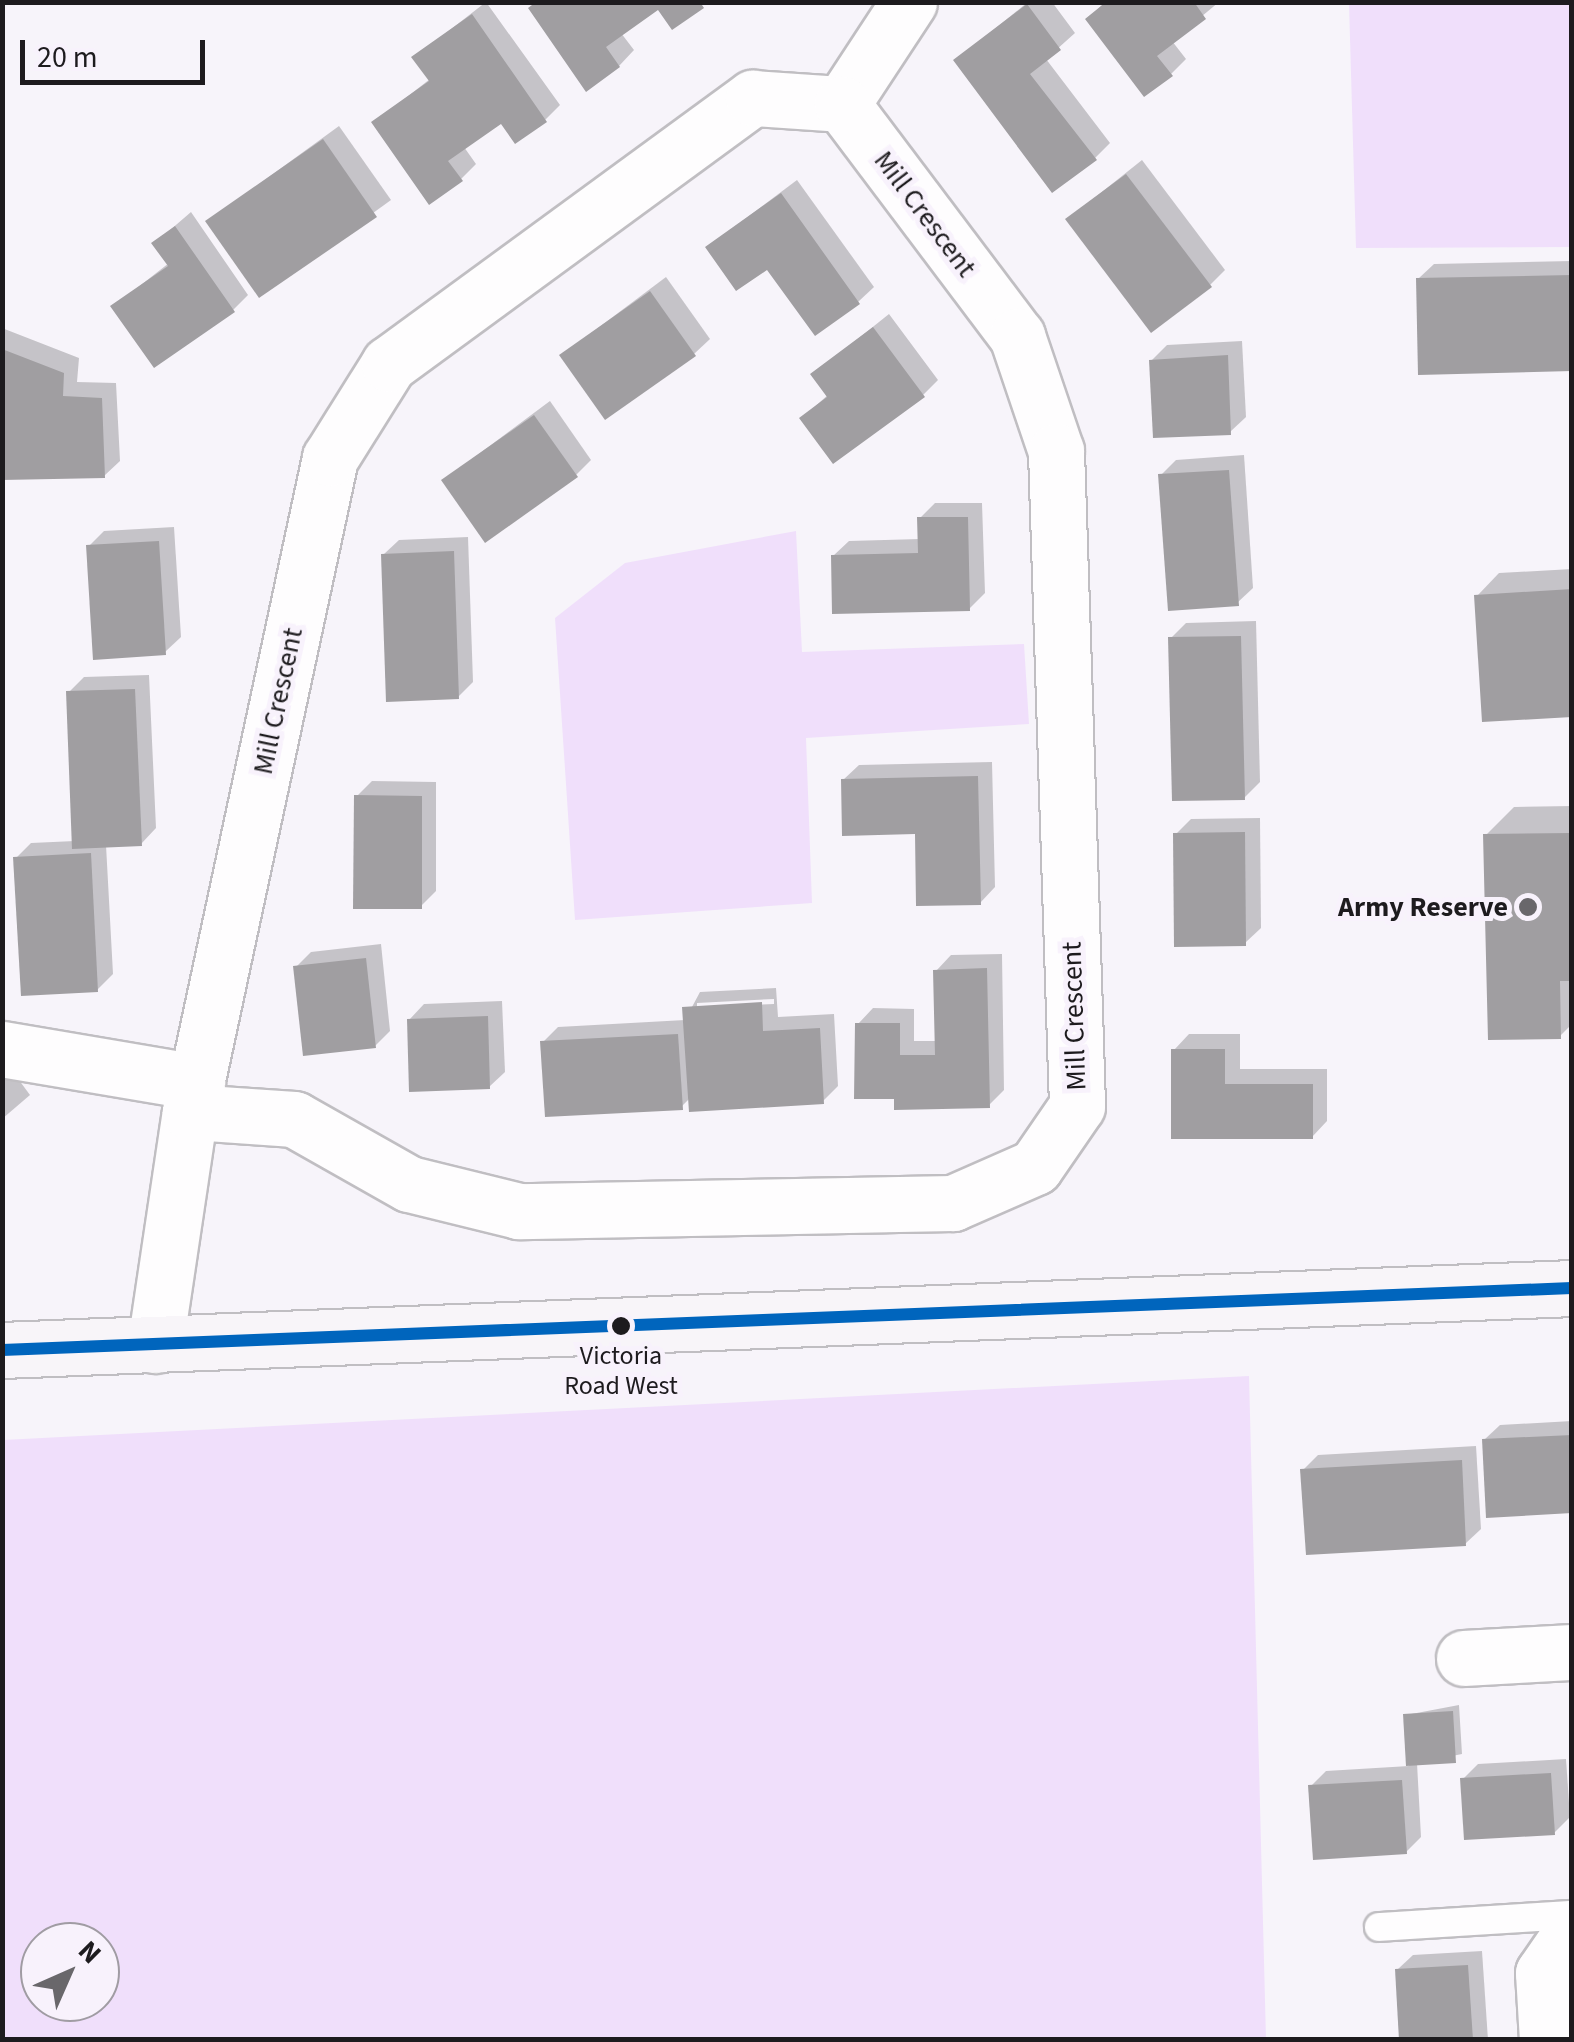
<!DOCTYPE html>
<html>
<head>
<meta charset="utf-8">
<style>
  body { margin:0 }
  #map { position:relative; width:1574px; height:2042px; overflow:hidden; background:#f7f4fa; font-family:"Source Sans 3",sans-serif }
  div>[style] { position:absolute }
  [style*='--x'] { left:calc(var(--x)*1px); top:calc(var(--y)*1px); width:calc(var(--w)*1px); rotate:calc(var(--a)*1deg) }
  .green>* { inset:0; background:#f0dffb }
  .shadow>* { inset:0; background:#0003 }
  .building>* { inset:0; background:#a09ea1 }
  .roads { filter:drop-shadow(2px 0 #c0bec2) drop-shadow(-2px 0 #c0bec2) drop-shadow(0 2px #c0bec2) drop-shadow(0 -2px #c0bec2) }
  .lane>* { height:28px; margin:-14px; padding:0 14px; transform-origin:14px; border-radius:14px; background:#fefdfe }
  .street>* { height:55px; margin:-27.5px; padding:0 27.5px; transform-origin:27.5px; border-radius:27.5px; background:#fefdfe }
  .primary>* { height:55px; margin:-27.5px; padding:0 27.5px; transform-origin:27.5px; border-radius:27.5px; background:#f8f5f9 }
  .bus-1>* { height:12px; margin:-6px; padding:0 6px; transform-origin:6px; border-radius:6px; background:#0065bd }
  .dots>* { width:28px; height:28px; translate:-50% -50%; box-sizing:border-box; border:5px solid #f8f2fc; border-radius:50% }
  span { translate:-50% -50%; white-space:nowrap; text-align:center; line-height:1.15; -webkit-text-stroke:10px #f8f2fc; paint-order:stroke }
  .bus-label { font-size:26px; color:#1d1b1e }
  .street-label { font-size:28px; color:#1d1b1e }
  .poi-label { font-size:28px; color:#1d1b1e; font-weight:700 }
  .right { translate:-100% -50%; text-align:right }
  .frame { position:absolute; inset:0; border:5px solid #1d1b1e; pointer-events:none }
  .north { position:absolute; left:20px; top:1922px; width:100px; height:100px; box-sizing:border-box; background:#f8f2fc; border:2px solid #a09ca3; border-radius:50%; rotate:45deg; font-size:28px; font-weight:700; line-height:40px; text-align:center; color:#1d1b1e }
  .north::after { content:''; display:block; margin:auto; width:35px; height:45px; background:#69676b; clip-path:polygon(50% 0,100% 100%,50% 72%,0 100%) }
  .scale { position:absolute; left:20px; top:40px; width:185px; height:45px; box-sizing:border-box; border:5px solid #1d1b1e; border-top:0; padding-left:12px; font-size:30px; line-height:35px; white-space:nowrap; color:#1d1b1e; -webkit-text-stroke:8px #f8f2fc; paint-order:stroke }
</style>
</head>
<body>
<div id="map">
  <div class="green">
    <i style="clip-path:polygon(1349px 3px,1571px 3px,1571px 247px,1356px 248px)"></i>
    <i style="clip-path:polygon(796px 531px,802px 652px,1024px 644px,1029px 724px,806px 738px,812px 903px,575px 920px,555px 618px,625px 563px)"></i>
    <i style="clip-path:polygon(evenodd,1249px 1376px,1266px 2039px,3px 2039px,3px 1440px,1249px 1376px,40px 1942px,100px 1942px,100px 2002px,40px 2002px,40px 1942px)"></i>
  </div>
  <div class="shadow">
    <i style="clip-path:polygon(486px 2px,560px 105px,545px 120px,501px 121px,464px 147px,476px 164px,461px 179px,375px 122px,430px 79px,415px 57px)"></i>
    <i style="clip-path:polygon(537px 2px,706px 2px,659px 7px,621px 33px,634px 50px,619px 66px)"></i>
    <i style="clip-path:polygon(1028px 2px,1052px 2px,1075px 33px,1046px 59px,1110px 143px,1095px 158px,956px 60px)"></i>
    <i style="clip-path:polygon(1105px 2px,1219px 2px,1172px 41px,1186px 59px,1171px 74px,1088px 19px)"></i>
    <i style="clip-path:polygon(339px 126px,391px 200px,260px 295px,208px 221px)"></i>
    <i style="clip-path:polygon(1142px 160px,1225px 270px,1210px 285px,1068px 219px)"></i>
    <i style="clip-path:polygon(797px 180px,874px 287px,858px 302px,708px 247px)"></i>
    <i style="clip-path:polygon(191px 212px,248px 295px,233px 310px,114px 306px,169px 263px,155px 243px)"></i>
    <i style="clip-path:polygon(1572px 261px,1572px 369px,1418px 279px,1434px 264px)"></i>
    <i style="clip-path:polygon(666px 277px,710px 339px,694px 354px,562px 355px)"></i>
    <i style="clip-path:polygon(889px 314px,938px 380px,923px 395px,802px 418px,829px 394px,814px 374px)"></i>
    <i style="clip-path:polygon(2px 328px,79px 358px,77px 382px,116px 383px,120px 461px,104px 476px,2px 478px)"></i>
    <i style="clip-path:polygon(1242px 341px,1246px 417px,1230px 432px,1151px 361px,1167px 345px)"></i>
    <i style="clip-path:polygon(550px 401px,591px 460px,576px 475px,444px 480px)"></i>
    <i style="clip-path:polygon(1244px 455px,1253px 588px,1237px 603px,1161px 475px,1176px 460px)"></i>
    <i style="clip-path:polygon(935px 503px,982px 503px,985px 593px,969px 609px,833px 556px,849px 541px,920px 539px,920px 518px)"></i>
    <i style="clip-path:polygon(174px 527px,181px 637px,165px 652px,89px 546px,104px 531px)"></i>
    <i style="clip-path:polygon(468px 537px,473px 682px,458px 697px,383px 555px,399px 540px)"></i>
    <i style="clip-path:polygon(1572px 569px,1572px 714px,1477px 596px,1499px 573px)"></i>
    <i style="clip-path:polygon(1256px 621px,1260px 782px,1244px 798px,1171px 638px,1186px 623px)"></i>
    <i style="clip-path:polygon(149px 675px,156px 828px,141px 844px,106px 845px,113px 974px,97px 990px,16px 858px,31px 843px,75px 841px,69px 692px,84px 677px)"></i>
    <i style="clip-path:polygon(992px 762px,995px 887px,980px 903px,917px 832px,843px 780px,859px 765px)"></i>
    <i style="clip-path:polygon(372px 781px,436px 782px,436px 891px,421px 906px,356px 797px)"></i>
    <i style="clip-path:polygon(1572px 806px,1572px 1024px,1560px 1036px,1486px 835px,1514px 807px)"></i>
    <i style="clip-path:polygon(1260px 818px,1261px 928px,1245px 943px,1176px 834px,1191px 819px)"></i>
    <i style="clip-path:polygon(381px 944px,390px 1031px,375px 1046px,296px 967px,311px 952px)"></i>
    <i style="clip-path:polygon(1002px 954px,1004px 1090px,989px 1105px,897px 1097px,858px 1024px,873px 1008px,914px 1009px,914px 1041px,938px 1041px,936px 971px,951px 955px)"></i>
    <i style="clip-path:polygon(evenodd,776px 988px,778px 1017px,834px 1014px,838px 1086px,823px 1101px,690px 1098px,681px 1107px,543px 1042px,558px 1027px,685px 1020px,700px 992px,776px 988px,774px 999px,774px 1004px,697px 1008px,697px 1003px,774px 999px)"></i>
    <i style="clip-path:polygon(502px 1001px,505px 1072px,489px 1087px,409px 1020px,424px 1004px)"></i>
    <i style="clip-path:polygon(1189px 1034px,1240px 1034px,1240px 1069px,1327px 1069px,1327px 1121px,1312px 1137px,1174px 1137px,1174px 1050px)"></i>
    <i style="clip-path:polygon(2px 1057px,30px 1095px,2px 1119px)"></i>
    <i style="clip-path:polygon(1572px 1421px,1572px 1511px,1484px 1440px,1500px 1425px)"></i>
    <i style="clip-path:polygon(1476px 1446px,1481px 1529px,1465px 1544px,1303px 1470px,1318px 1455px)"></i>
    <i style="clip-path:polygon(1459px 1705px,1462px 1754px,1417px 1763px,1421px 1837px,1406px 1852px,1311px 1786px,1326px 1771px,1409px 1766px,1406px 1715px)"></i>
    <i style="clip-path:polygon(1566px 1759px,1570px 1817px,1554px 1833px,1463px 1779px,1478px 1764px)"></i>
    <i style="clip-path:polygon(1482px 1951px,1488px 2040px,1402px 2040px,1397px 1970px,1413px 1955px)"></i>
  </div>
  <div class="building">
    <i style="clip-path:polygon(536px 2px,700px 2px,704px 8px,672px 30px,658px 10px,606px 47px,620px 67px,586px 92px,528px 8px)"></i>
    <i style="clip-path:polygon(1106px 2px,1194px 2px,1206px 19px,1157px 56px,1173px 76px,1144px 97px,1085px 19px)"></i>
    <i style="clip-path:polygon(1027px 4px,1061px 50px,1030px 74px,1097px 160px,1052px 193px,953px 60px)"></i>
    <i style="clip-path:polygon(472px 14px,547px 122px,515px 144px,501px 124px,448px 161px,463px 181px,429px 205px,371px 122px,429px 81px,411px 57px)"></i>
    <i style="clip-path:polygon(323px 139px,377px 217px,259px 298px,205px 221px)"></i>
    <i style="clip-path:polygon(1126px 174px,1212px 287px,1151px 333px,1065px 219px)"></i>
    <i style="clip-path:polygon(781px 193px,860px 304px,815px 336px,767px 270px,736px 291px,705px 247px)"></i>
    <i style="clip-path:polygon(175px 226px,235px 312px,154px 368px,110px 306px,168px 266px,151px 243px)"></i>
    <i style="clip-path:polygon(1572px 275px,1572px 371px,1418px 375px,1416px 278px)"></i>
    <i style="clip-path:polygon(650px 291px,696px 356px,605px 420px,559px 355px)"></i>
    <i style="clip-path:polygon(873px 327px,925px 397px,833px 464px,799px 418px,827px 397px,810px 374px)"></i>
    <i style="clip-path:polygon(2px 349px,64px 373px,63px 396px,102px 398px,105px 478px,2px 480px)"></i>
    <i style="clip-path:polygon(1228px 355px,1231px 435px,1153px 438px,1149px 360px)"></i>
    <i style="clip-path:polygon(534px 415px,578px 477px,485px 543px,441px 480px)"></i>
    <i style="clip-path:polygon(1229px 470px,1239px 606px,1168px 611px,1158px 474px)"></i>
    <i style="clip-path:polygon(917px 517px,968px 517px,970px 611px,832px 614px,831px 555px,918px 553px)"></i>
    <i style="clip-path:polygon(159px 541px,166px 655px,93px 660px,86px 545px)"></i>
    <i style="clip-path:polygon(454px 551px,459px 699px,386px 702px,381px 554px)"></i>
    <i style="clip-path:polygon(1572px 589px,1572px 717px,1482px 722px,1474px 595px)"></i>
    <i style="clip-path:polygon(1241px 636px,1245px 800px,1172px 801px,1168px 637px)"></i>
    <i style="clip-path:polygon(135px 689px,142px 846px,72px 849px,66px 691px)"></i>
    <i style="clip-path:polygon(978px 776px,981px 905px,916px 906px,915px 834px,842px 836px,841px 779px)"></i>
    <i style="clip-path:polygon(354px 795px,422px 796px,422px 909px,353px 909px)"></i>
    <i style="clip-path:polygon(1245px 832px,1246px 946px,1174px 947px,1173px 833px)"></i>
    <i style="clip-path:polygon(1572px 833px,1572px 981px,1560px 981px,1561px 1039px,1488px 1040px,1483px 834px)"></i>
    <i style="clip-path:polygon(91px 853px,98px 992px,21px 996px,13px 857px)"></i>
    <i style="clip-path:polygon(366px 958px,376px 1048px,303px 1056px,293px 966px)"></i>
    <i style="clip-path:polygon(987px 968px,990px 1108px,894px 1110px,894px 1099px,854px 1099px,855px 1023px,900px 1023px,900px 1055px,935px 1055px,933px 970px)"></i>
    <i style="clip-path:polygon(762px 1002px,763px 1031px,820px 1028px,824px 1104px,689px 1112px,682px 1007px)"></i>
    <i style="clip-path:polygon(488px 1016px,490px 1089px,409px 1092px,407px 1019px)"></i>
    <i style="clip-path:polygon(678px 1034px,683px 1110px,545px 1117px,540px 1041px)"></i>
    <i style="clip-path:polygon(1171px 1049px,1225px 1049px,1225px 1084px,1313px 1084px,1313px 1139px,1171px 1139px)"></i>
    <i style="clip-path:polygon(1572px 1435px,1572px 1513px,1486px 1518px,1482px 1439px)"></i>
    <i style="clip-path:polygon(1462px 1460px,1466px 1546px,1306px 1555px,1300px 1469px)"></i>
    <i style="clip-path:polygon(1453px 1711px,1456px 1763px,1406px 1766px,1403px 1714px)"></i>
    <i style="clip-path:polygon(1551px 1773px,1555px 1835px,1464px 1840px,1460px 1778px)"></i>
    <i style="clip-path:polygon(1402px 1780px,1407px 1854px,1313px 1860px,1308px 1785px)"></i>
    <i style="clip-path:polygon(1468px 1965px,1473px 2040px,1399px 2040px,1395px 1969px)"></i>
  </div>
  <div class="roads">
    <div class="lane">
      <i style="--x:1379;--y:1927;--w:193;--a:-3.6"></i>
    </div>
    <div class="street">
      <i style="--x:842;--y:104;--w:122;--a:-56.7"></i>
      <i style="--x:2;--y:1049;--w:198;--a:9.6"></i>
      <i style="--x:155;--y:1345;--w:236;--a:-81.5"></i>
      <i style="--x:190;--y:1112;--w:669;--a:-77.92"></i>
      <i style="--x:330;--y:458;--w:111;--a:-57.9"></i>
      <i style="--x:389;--y:364;--w:451;--a:-36.2"></i>
      <i style="--x:753;--y:98;--w:89;--a:3.9"></i>
      <i style="--x:842;--y:104;--w:291;--a:53"></i>
      <i style="--x:1017;--y:336;--w:121;--a:71.3"></i>
      <i style="--x:1056;--y:451;--w:655;--a:88.16"></i>
      <i style="--x:1077;--y:1106;--w:74;--a:124.5"></i>
      <i style="--x:1035;--y:1167;--w:90;--a:156.3"></i>
      <i style="--x:953;--y:1203;--w:434;--a:178.9"></i>
      <i style="--x:519;--y:1211;--w:113;--a:-166.2"></i>
      <i style="--x:409;--y:1184;--w:132;--a:-150.5"></i>
      <i style="--x:294;--y:1119;--w:104;--a:-176.1"></i>
      <i style="--x:1464;--y:1658;--w:108;--a:-3.2"></i>
      <i style="--x:1547;--y:2040;--w:67;--a:-93.4"></i>
      <i style="--x:1543;--y:1973;--w:51;--a:-55.4"></i>
    </div>
    <div class="primary">
      <i style="--x:2;--y:1350;--w:1571;--a:-2.26"></i>
    </div>
  </div>
  <div class="bus-1">
    <i style="--x:2;--y:1350;--w:1571;--a:-2.26"></i>
  </div>
  <div class="dots">
    <i style="left:1528px;top:907px;background:#69676b"></i>
    <i style="left:621px;top:1326px;background:#1d1b1e"></i>
  </div>
  <div class="bus-label">
    <span style="left:621px;top:1371px">Victoria<br>Road West</span>
  </div>
  <div class="street-label">
    <span style="left:925px;top:214px;rotate:53deg">Mill Crescent</span>
    <span style="left:278px;top:701px;rotate:-78deg">Mill Crescent</span>
    <span style="left:1074px;top:1016px;rotate:-92deg">Mill Crescent</span>
  </div>
  <div class="poi-label">
    <span class="right" style="left:1508px;top:907px">Army Reserve</span>
  </div>
  <div class="frame"></div>
  <div class="north">N</div>
  <div class="scale">20 m</div>
</div>
</body>
</html>
